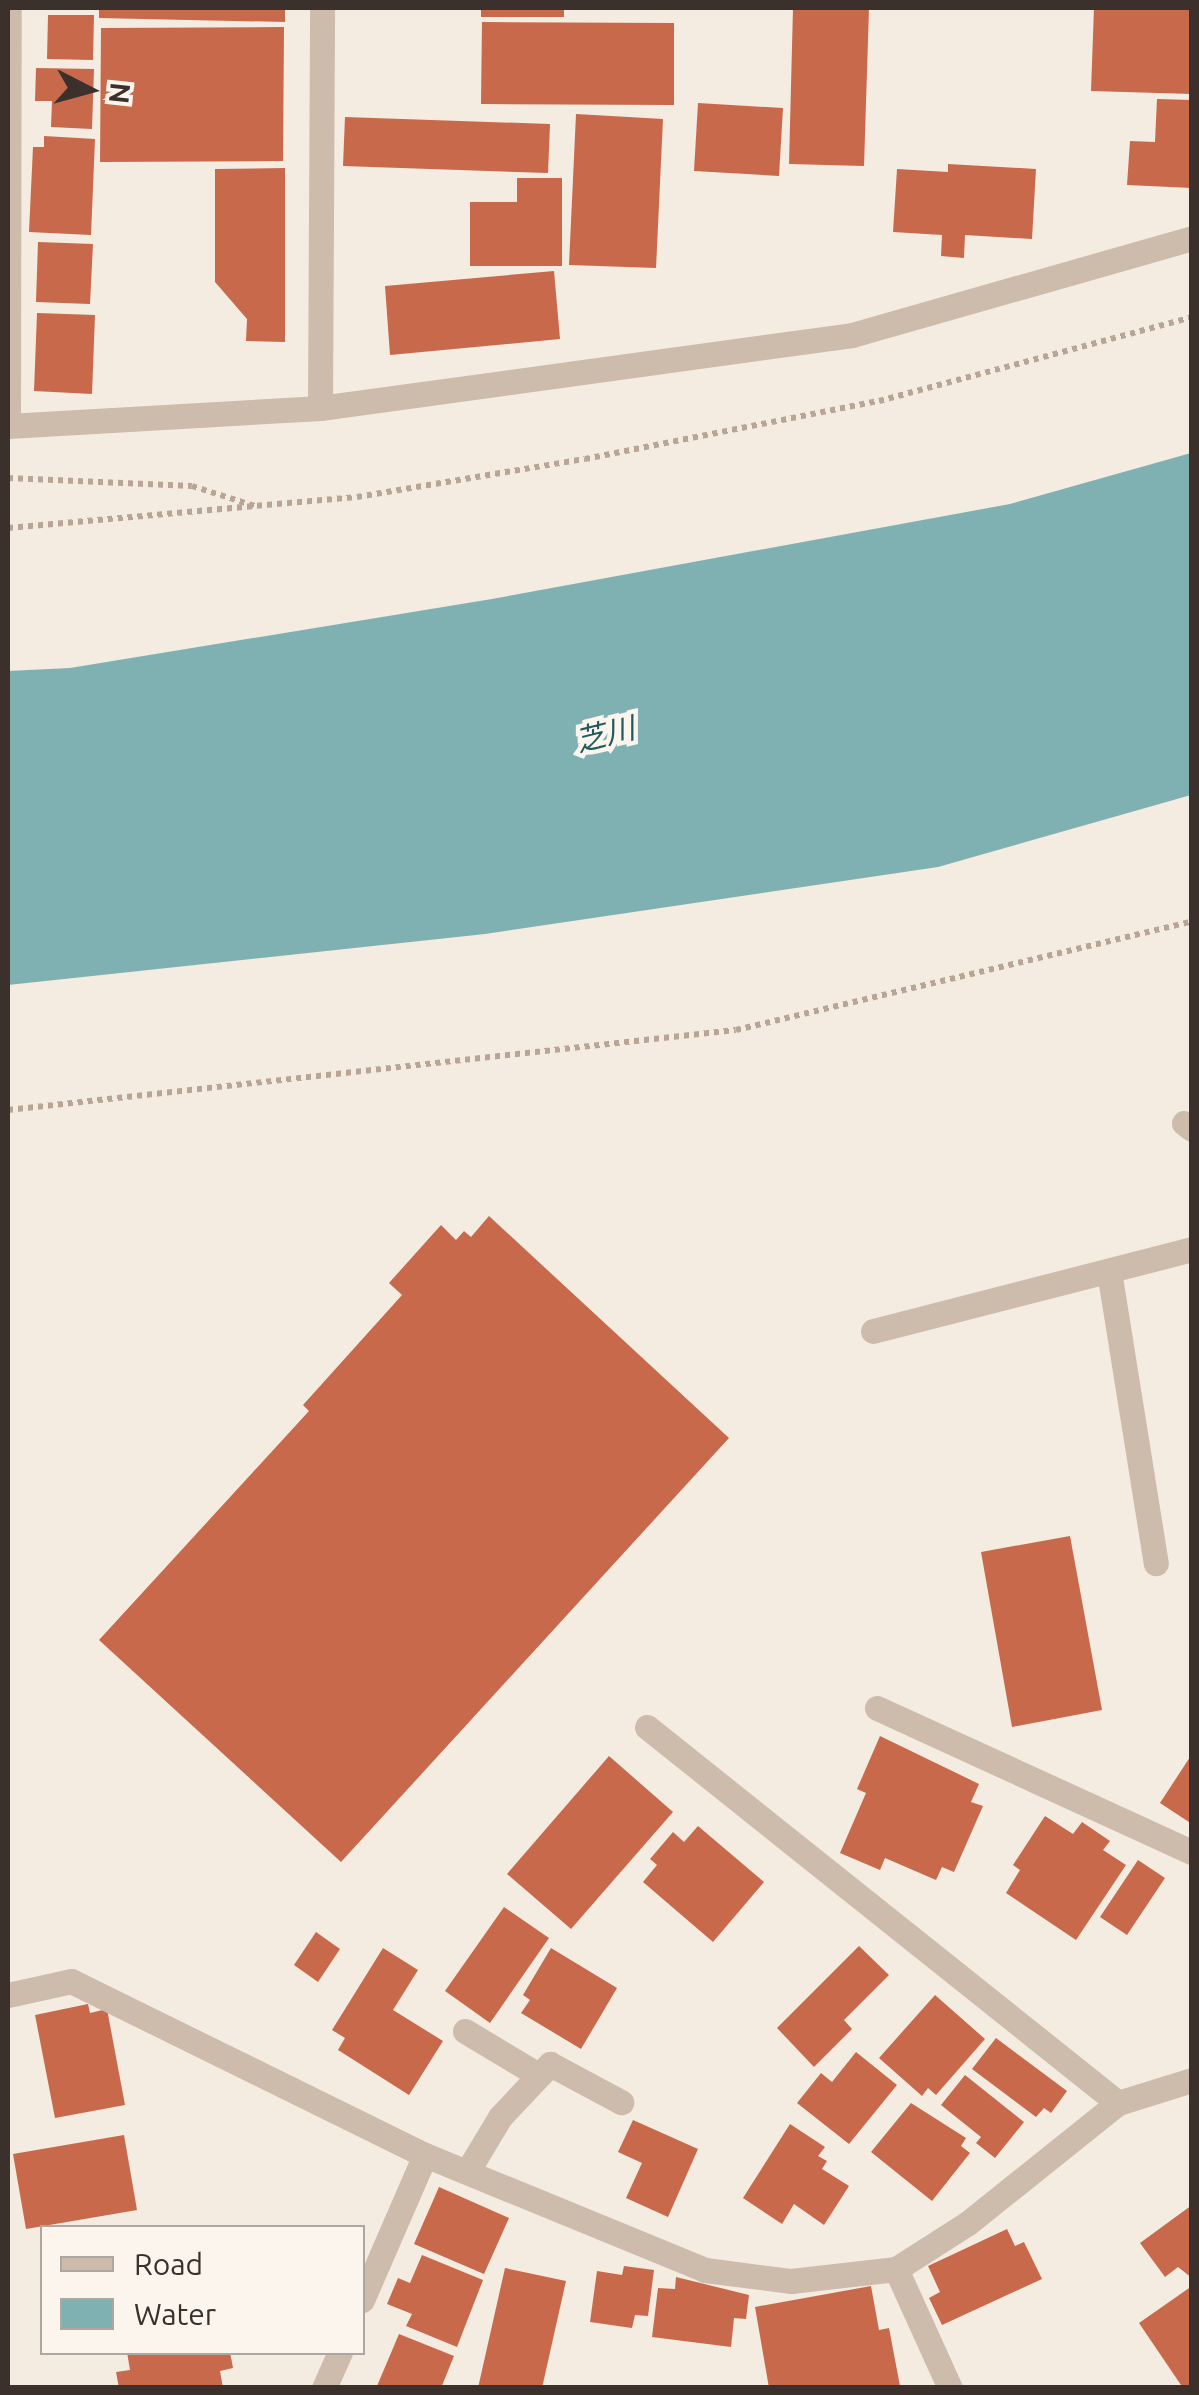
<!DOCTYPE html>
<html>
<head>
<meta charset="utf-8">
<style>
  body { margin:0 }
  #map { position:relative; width:1199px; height:2395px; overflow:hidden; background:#f4ebe1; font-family:Ubuntu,"Noto Sans JP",sans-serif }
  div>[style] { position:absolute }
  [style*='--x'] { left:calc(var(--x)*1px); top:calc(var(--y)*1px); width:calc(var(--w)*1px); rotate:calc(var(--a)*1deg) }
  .water>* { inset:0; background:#7fb0b2 }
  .building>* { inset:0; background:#c8694b }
  .path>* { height:6px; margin-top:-3px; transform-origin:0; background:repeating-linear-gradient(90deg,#b9a596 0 5px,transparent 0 10px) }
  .lane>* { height:25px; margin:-12.5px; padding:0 12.5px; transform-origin:12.5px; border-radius:12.5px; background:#cdbbac }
  .street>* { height:25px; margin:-12.5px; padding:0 12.5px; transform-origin:12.5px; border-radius:12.5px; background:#cdbbac }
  span { translate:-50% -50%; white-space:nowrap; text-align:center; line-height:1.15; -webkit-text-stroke:9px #fbf5ee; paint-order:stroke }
  .water-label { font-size:30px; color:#1f5a5e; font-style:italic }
  .frame { position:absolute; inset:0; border:10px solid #3b302b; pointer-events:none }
  .legend { position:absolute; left:40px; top:2225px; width:325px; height:130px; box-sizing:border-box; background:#fbf5ee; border:2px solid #aea6a0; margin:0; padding:12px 18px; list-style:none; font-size:30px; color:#3b302b }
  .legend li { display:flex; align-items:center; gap:20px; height:50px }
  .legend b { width:50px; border:2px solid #aea6a0 }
  .north { position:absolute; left:40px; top:40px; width:100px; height:100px; -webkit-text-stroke:8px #fbf5ee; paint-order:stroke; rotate:96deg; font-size:28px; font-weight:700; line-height:40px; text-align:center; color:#3b302b }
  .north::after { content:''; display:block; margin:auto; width:35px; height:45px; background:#3b302b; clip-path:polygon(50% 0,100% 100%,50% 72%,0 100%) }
</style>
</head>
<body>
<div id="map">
  <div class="water">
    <i style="clip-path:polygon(1191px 453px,1191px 795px,938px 867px,485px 934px,8px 985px,8px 671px,70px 668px,492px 599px,1010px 504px)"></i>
  </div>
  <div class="building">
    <i style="clip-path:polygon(99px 8px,285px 8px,285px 22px,99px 18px)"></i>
    <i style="clip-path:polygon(481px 8px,564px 8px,564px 17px,481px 17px)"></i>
    <i style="clip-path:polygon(793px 8px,869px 8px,864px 166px,789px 164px)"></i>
    <i style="clip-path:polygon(1094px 8px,1192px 8px,1192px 94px,1091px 91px)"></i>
    <i style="clip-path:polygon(48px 15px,94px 15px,93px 60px,47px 59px)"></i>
    <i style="clip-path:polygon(482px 22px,674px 23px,674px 105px,481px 104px)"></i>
    <i style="clip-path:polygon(284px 27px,283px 161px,100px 162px,101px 28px)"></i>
    <i style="clip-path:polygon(36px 68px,94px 69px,92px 129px,51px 127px,52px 101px,35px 101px)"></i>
    <i style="clip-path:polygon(1157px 99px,1192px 100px,1192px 188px,1127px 185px,1130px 141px,1155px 142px)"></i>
    <i style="clip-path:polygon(698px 103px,783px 108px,779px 176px,694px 171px)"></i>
    <i style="clip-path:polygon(576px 114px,663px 119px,656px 268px,569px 265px)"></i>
    <i style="clip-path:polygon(345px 117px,550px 124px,548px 173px,343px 166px)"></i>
    <i style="clip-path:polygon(44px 136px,95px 139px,91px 235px,29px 232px,33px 147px,44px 147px)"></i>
    <i style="clip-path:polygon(948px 164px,1036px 169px,1032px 239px,965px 235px,964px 258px,941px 256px,942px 235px,893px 232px,897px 169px,948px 172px)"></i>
    <i style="clip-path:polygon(285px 168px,285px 342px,246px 341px,247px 319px,215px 282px,215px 169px)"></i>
    <i style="clip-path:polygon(517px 178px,562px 178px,562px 266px,470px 266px,470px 202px,517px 202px)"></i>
    <i style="clip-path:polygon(38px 242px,93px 244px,90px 304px,36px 302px)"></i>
    <i style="clip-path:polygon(554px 271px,560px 339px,390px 355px,385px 286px)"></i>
    <i style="clip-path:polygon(37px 313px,95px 315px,92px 394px,34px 391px)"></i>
    <i style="clip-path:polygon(489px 1216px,729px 1438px,341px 1862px,99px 1640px,309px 1411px,303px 1405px,402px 1295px,389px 1283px,441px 1225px,456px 1240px,464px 1231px,471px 1237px)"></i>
    <i style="clip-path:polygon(1070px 1536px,1102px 1710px,1012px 1727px,981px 1552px)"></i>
    <i style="clip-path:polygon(880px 1736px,979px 1784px,971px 1802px,983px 1806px,954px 1872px,942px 1867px,936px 1880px,885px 1858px,880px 1870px,840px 1853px,866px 1793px,857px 1789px)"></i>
    <i style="clip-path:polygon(1192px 1754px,1192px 1824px,1160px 1803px)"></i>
    <i style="clip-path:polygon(609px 1756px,673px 1812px,571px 1929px,507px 1874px)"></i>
    <i style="clip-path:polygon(1045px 1816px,1073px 1834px,1082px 1822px,1110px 1841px,1103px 1850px,1126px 1865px,1076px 1940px,1006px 1893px,1020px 1870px,1013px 1865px)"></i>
    <i style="clip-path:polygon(698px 1826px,764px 1882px,713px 1942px,643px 1882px,657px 1865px,650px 1859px,673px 1832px,684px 1842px)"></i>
    <i style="clip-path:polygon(1138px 1860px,1165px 1878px,1127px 1935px,1100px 1917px)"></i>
    <i style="clip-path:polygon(504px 1907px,549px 1938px,490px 2023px,445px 1991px)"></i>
    <i style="clip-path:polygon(316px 1932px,340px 1949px,318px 1982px,294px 1965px)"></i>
    <i style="clip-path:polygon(859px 1946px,889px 1975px,844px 2020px,852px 2029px,814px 2067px,777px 2028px)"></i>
    <i style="clip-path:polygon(383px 1948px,418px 1970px,393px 2010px,443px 2041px,409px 2095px,338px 2050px,345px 2038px,332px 2030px)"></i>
    <i style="clip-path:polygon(551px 1948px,617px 1988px,581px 2049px,521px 2013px,530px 2000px,523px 1995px)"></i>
    <i style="clip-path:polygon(935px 1995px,985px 2039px,936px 2095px,928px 2088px,922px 2096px,879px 2058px)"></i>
    <i style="clip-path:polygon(88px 2004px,90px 2013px,107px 2009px,125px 2105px,55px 2118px,35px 2015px)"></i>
    <i style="clip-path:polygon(996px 2038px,1067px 2091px,1051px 2113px,1044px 2108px,1036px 2117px,972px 2069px)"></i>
    <i style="clip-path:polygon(856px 2052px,897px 2085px,849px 2144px,797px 2103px,821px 2073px,832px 2082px)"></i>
    <i style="clip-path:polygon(965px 2075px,1024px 2122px,995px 2158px,976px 2143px,981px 2137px,941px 2105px)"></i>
    <i style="clip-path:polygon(911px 2103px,966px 2138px,961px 2146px,970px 2153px,932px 2201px,871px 2152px)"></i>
    <i style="clip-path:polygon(633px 2120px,698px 2149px,668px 2217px,626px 2198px,642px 2163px,618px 2152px)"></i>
    <i style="clip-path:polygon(790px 2124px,825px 2147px,818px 2156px,827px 2161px,822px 2169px,849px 2186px,824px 2225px,794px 2204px,782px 2224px,743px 2198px)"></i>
    <i style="clip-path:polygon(124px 2135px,137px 2210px,26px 2229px,13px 2154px)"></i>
    <i style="clip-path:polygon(439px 2187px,509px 2218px,484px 2274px,414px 2244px)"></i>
    <i style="clip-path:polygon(1192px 2205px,1192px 2278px,1178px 2267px,1165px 2277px,1140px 2243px)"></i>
    <i style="clip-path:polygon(1007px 2229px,1015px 2246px,1024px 2242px,1042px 2279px,942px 2325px,929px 2298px,940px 2292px,928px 2266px)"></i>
    <i style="clip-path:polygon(422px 2255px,483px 2280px,457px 2347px,406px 2326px,412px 2314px,387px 2304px,398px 2278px,410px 2283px)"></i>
    <i style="clip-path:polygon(624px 2266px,654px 2270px,648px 2316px,635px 2315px,632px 2328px,590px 2322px,597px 2271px,622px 2275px)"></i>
    <i style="clip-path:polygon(505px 2268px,566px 2281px,542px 2388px,478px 2388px)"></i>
    <i style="clip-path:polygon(676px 2277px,749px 2295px,746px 2319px,734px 2318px,731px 2347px,652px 2337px,658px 2288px,675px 2289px)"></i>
    <i style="clip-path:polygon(871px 2286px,879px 2330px,889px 2328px,900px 2386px,769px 2388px,755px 2307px)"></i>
    <i style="clip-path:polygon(1192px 2286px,1192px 2388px,1183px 2388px,1139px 2323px)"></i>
    <i style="clip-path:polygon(399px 2334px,454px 2356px,441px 2388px,377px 2386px)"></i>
    <i style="clip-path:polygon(127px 2352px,230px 2352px,233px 2368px,220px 2371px,223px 2388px,119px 2388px,116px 2372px,130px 2370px)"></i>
  </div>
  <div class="path">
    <i style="--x:8;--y:478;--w:184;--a:2.5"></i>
    <i style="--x:192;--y:486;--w:69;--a:17.7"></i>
    <i style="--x:8;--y:528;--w:350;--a:-5.1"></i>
    <i style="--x:357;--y:497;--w:231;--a:-9.5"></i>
    <i style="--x:585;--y:459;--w:300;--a:-11.2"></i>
    <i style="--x:879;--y:401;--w:324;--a:-15"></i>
    <i style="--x:8;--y:1110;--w:732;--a:-6.27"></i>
    <i style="--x:736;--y:1030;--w:469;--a:-13.4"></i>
  </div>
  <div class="lane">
    <i style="--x:8;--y:414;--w:406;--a:-89.9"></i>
    <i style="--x:877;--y:1708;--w:346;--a:24.6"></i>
    <i style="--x:465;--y:2031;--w:82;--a:31"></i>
    <i style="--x:467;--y:2172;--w:64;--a:-59"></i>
    <i style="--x:500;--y:2117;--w:73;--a:-46.7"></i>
    <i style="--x:550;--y:2064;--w:81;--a:28.2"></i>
  </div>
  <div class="street">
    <i style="--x:320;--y:408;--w:400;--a:-89.7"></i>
    <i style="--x:8;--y:426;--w:313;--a:-3.3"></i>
    <i style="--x:320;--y:408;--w:537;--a:-7.81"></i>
    <i style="--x:852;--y:335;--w:354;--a:-15.9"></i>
    <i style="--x:1184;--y:1123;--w:10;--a:37"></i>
    <i style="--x:1109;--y:1271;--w:296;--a:80.9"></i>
    <i style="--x:873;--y:1331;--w:329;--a:-14.4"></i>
    <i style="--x:647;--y:1727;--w:603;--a:38.6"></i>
    <i style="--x:8;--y:1995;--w:65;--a:-12.5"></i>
    <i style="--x:71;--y:1981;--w:394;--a:26.2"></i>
    <i style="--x:425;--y:2155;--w:303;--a:22.3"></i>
    <i style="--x:705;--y:2270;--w:87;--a:7.3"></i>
    <i style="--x:791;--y:2281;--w:106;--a:-6.5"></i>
    <i style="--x:896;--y:2269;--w:85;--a:-32.6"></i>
    <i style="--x:968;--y:2223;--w:192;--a:-38.7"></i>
    <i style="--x:1118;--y:2103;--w:77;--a:-17.3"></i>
    <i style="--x:896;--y:2269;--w:131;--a:65.6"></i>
    <i style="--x:362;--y:2300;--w:158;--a:-66.5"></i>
    <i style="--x:324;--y:2388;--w:39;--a:-66"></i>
  </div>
  <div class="water-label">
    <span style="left:605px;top:734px;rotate:-14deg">芝川</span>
  </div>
  <div class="frame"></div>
  <ul class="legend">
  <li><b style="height:12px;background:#cdbbac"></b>Road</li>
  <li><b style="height:28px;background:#7fb0b2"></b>Water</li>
  </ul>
  <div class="north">N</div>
</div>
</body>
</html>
